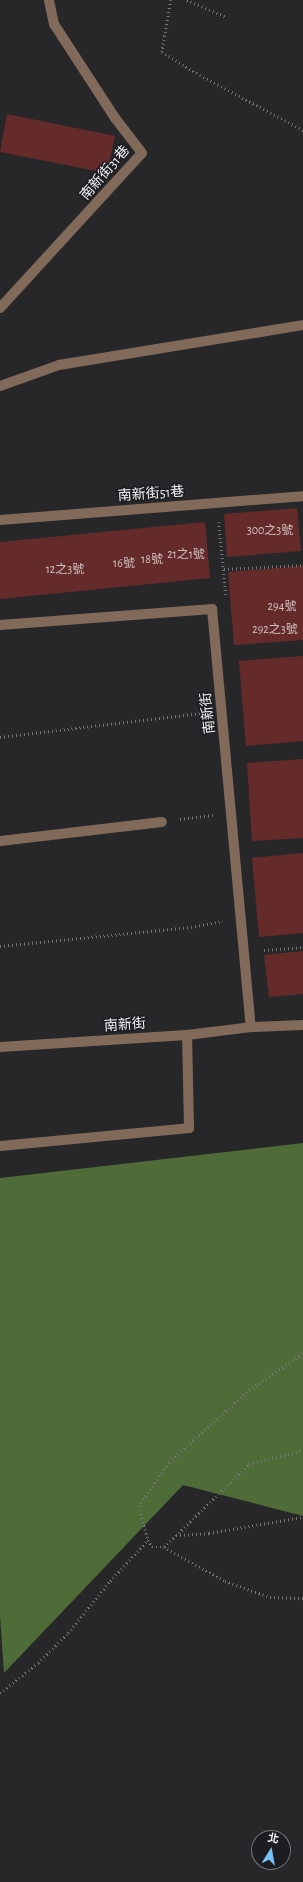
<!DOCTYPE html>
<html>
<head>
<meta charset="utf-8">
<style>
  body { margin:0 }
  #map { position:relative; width:303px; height:1882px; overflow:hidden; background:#27272a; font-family:"Alegreya Sans","Noto Sans TC",sans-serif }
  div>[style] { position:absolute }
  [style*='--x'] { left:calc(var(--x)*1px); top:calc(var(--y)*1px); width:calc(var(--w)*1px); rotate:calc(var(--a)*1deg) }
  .forest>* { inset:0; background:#4f6b37 }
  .building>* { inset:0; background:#652b2a }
  .path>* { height:2.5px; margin-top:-1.25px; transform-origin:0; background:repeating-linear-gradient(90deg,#767678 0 1px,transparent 0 4px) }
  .lane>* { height:10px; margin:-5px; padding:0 5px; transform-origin:5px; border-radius:5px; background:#826a5b }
  .street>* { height:10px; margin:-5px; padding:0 5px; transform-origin:5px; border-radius:5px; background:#826a5b }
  span { translate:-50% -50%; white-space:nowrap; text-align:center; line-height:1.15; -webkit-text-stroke:3px #1d1d21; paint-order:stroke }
  .number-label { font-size:12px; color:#d0c1c2 }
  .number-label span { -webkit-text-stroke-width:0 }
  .street-label { font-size:14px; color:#f3f3f5 }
  .north { position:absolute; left:251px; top:1830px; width:40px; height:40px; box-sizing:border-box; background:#1d1d21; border:1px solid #737376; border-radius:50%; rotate:11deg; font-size:11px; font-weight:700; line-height:16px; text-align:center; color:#f3f3f5 }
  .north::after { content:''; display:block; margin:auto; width:14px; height:18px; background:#76c0f7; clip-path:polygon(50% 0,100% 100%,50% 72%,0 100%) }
</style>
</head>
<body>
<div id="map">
  <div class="forest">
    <i style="clip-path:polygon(303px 1143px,303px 1516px,183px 1485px,4px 1673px,0 1617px,0 1178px)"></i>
  </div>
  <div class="building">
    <i style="clip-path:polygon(7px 114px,115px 136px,107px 173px,0 152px)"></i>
    <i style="clip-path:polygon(297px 508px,301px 551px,227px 557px,224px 514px)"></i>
    <i style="clip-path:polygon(205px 522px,210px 578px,0 599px,0 542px)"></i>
    <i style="clip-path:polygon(303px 566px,303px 640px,234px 645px,228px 572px)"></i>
    <i style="clip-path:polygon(303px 656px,303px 741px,246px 746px,239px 661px)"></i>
    <i style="clip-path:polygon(303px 759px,303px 838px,252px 841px,247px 763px)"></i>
    <i style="clip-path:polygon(303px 853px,303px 933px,259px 937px,252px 858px)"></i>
    <i style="clip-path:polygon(303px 951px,303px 994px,269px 997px,264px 955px)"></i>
  </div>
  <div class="path">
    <i style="--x:171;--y:0;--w:53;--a:99.8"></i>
    <i style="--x:162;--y:52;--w:44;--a:31.2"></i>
    <i style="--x:200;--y:75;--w:117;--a:28.1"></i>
    <i style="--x:187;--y:0;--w:43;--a:23.6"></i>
    <i style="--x:219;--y:522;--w:73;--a:84.5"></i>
    <i style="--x:224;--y:569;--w:79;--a:-2.9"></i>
    <i style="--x:0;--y:737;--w:203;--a:-6.8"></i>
    <i style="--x:180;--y:819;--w:33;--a:-7"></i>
    <i style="--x:0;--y:946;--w:192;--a:-5.7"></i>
    <i style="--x:191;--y:927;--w:32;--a:-11"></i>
    <i style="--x:264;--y:950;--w:39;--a:-4"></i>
    <i style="--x:303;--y:1354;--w:68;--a:145.8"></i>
    <i style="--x:247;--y:1392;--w:105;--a:137.7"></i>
    <i style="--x:169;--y:1463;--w:52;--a:124.9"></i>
    <i style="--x:139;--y:1506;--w:35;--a:75"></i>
    <i style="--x:148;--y:1540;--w:8;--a:60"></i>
    <i style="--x:152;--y:1547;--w:12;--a:0"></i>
    <i style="--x:164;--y:1547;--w:119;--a:-44.3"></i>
    <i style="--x:249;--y:1464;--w:56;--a:-14.5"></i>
    <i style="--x:176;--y:1535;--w:33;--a:-3"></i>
    <i style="--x:209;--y:1533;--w:95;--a:-9.7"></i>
    <i style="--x:164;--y:1547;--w:70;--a:29.1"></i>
    <i style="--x:225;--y:1581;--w:48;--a:19.6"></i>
    <i style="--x:270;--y:1597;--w:33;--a:2"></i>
    <i style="--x:0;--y:1693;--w:48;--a:-38.3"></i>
    <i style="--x:38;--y:1663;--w:42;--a:-45"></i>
    <i style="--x:68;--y:1633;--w:67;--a:-51.1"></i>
    <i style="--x:110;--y:1581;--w:56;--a:-47.2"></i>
  </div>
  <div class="lane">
    <i style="--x:0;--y:386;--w:63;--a:-19.6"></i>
    <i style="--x:59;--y:365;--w:247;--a:-9.3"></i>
    <i style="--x:0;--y:520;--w:304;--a:-4.5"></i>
    <i style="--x:0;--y:625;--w:213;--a:-4.3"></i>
    <i style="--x:212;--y:609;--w:420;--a:84.7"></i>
    <i style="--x:0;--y:841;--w:163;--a:-6.7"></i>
    <i style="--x:0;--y:1047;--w:187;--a:-3.7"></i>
    <i style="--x:187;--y:1035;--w:64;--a:-7.1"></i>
    <i style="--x:251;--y:1027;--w:52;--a:-2.2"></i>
    <i style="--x:0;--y:1146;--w:190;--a:-5.4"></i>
    <i style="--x:189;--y:1128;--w:93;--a:-91.2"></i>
  </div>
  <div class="street">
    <i style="--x:0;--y:308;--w:210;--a:-47.5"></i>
    <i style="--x:142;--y:153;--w:44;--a:-127.6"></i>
    <i style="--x:115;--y:118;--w:112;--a:-123"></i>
    <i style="--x:54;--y:24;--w:25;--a:-102"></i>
  </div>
  <div class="number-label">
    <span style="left:270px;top:531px">300之3號</span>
    <span style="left:186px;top:555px">21之1號</span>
    <span style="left:152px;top:560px">18號</span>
    <span style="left:124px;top:564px">16號</span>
    <span style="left:65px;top:570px">12之3號</span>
    <span style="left:282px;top:607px">294號</span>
    <span style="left:275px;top:630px">292之3號</span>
  </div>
  <div class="street-label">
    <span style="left:105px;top:173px;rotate:-49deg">南新街31巷</span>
    <span style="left:151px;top:494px;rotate:-4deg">南新街51巷</span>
    <span style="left:208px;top:713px;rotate:-96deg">南新街</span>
    <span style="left:125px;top:1025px;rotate:-4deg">南新街</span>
  </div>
  <div class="north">北</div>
</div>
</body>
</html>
